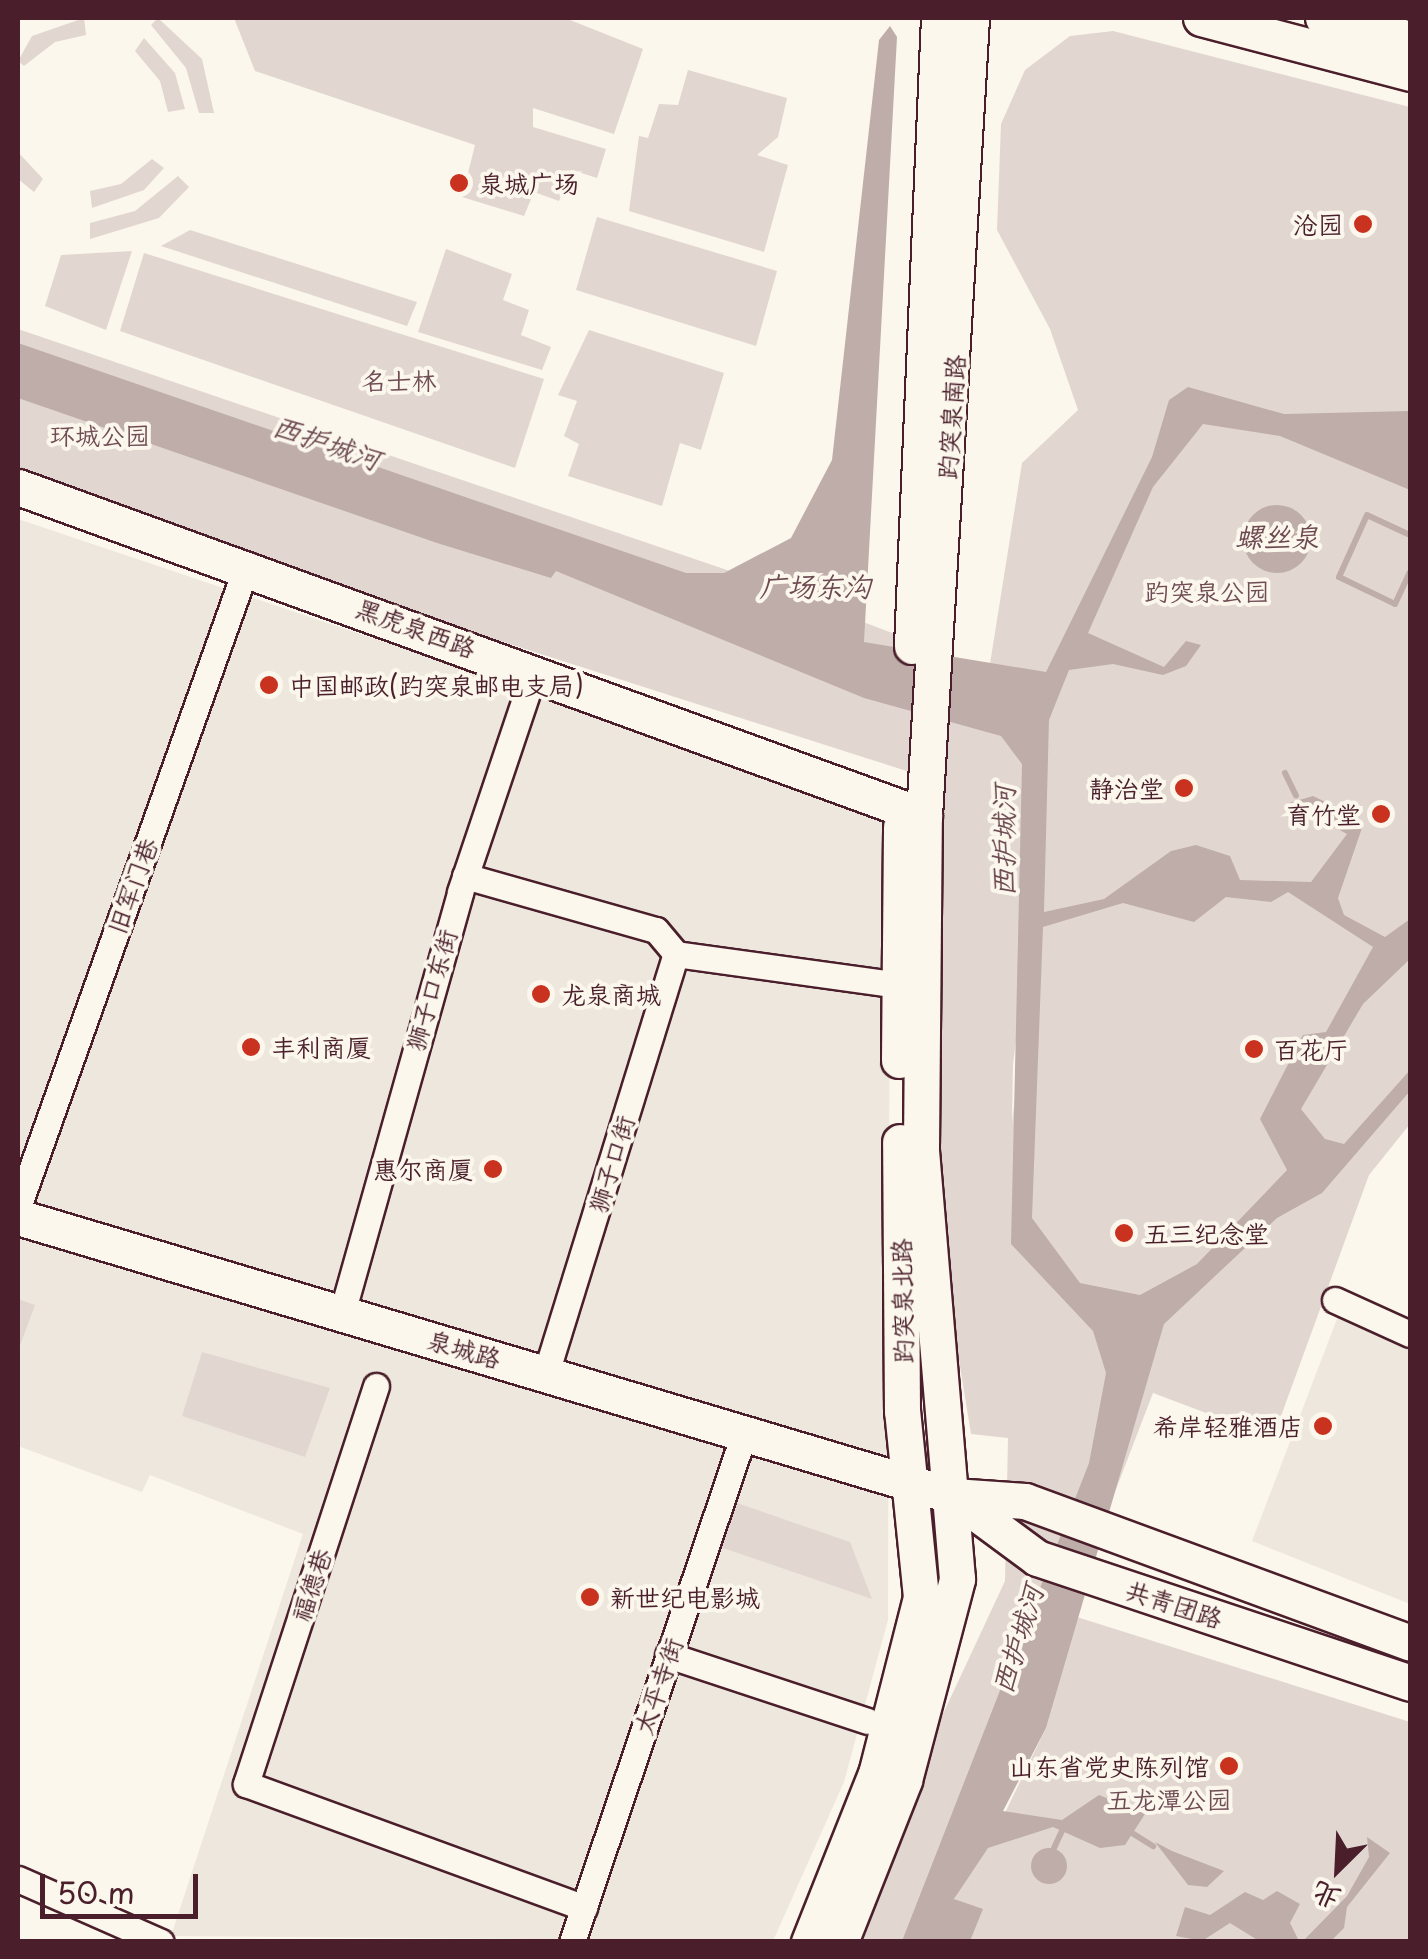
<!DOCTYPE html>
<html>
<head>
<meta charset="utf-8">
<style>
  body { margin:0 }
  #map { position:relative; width:1428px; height:1959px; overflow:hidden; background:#fbf7ec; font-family:"Playpen Sans","LXGW WenKai TC",sans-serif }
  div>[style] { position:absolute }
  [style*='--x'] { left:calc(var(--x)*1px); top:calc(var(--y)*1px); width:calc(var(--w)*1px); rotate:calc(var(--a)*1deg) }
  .built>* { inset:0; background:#eee7de }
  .green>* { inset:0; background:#e2d7d0 }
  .water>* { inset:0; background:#bfadaa }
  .round { border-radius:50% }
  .stream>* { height:6px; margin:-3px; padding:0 3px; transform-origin:3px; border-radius:3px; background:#bfadaa }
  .roads { filter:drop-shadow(2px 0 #4a1f2b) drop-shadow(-2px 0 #4a1f2b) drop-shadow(0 2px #4a1f2b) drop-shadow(0 -2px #4a1f2b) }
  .street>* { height:25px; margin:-12.5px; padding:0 12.5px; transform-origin:12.5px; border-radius:12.5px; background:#fbf7ec }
  .secondary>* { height:35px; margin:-17.5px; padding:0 17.5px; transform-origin:17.5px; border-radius:17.5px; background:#fbf7ec }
  .primary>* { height:38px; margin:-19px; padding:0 19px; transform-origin:19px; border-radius:19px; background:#fbf7ec }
  .dots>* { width:28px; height:28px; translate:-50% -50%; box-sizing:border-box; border:5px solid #fbf7ec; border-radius:50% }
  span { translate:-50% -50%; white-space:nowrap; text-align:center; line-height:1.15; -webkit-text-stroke:8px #fbf7ec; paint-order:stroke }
  .poi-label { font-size:25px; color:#4a1f2b }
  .left { translate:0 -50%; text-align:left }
  .right { translate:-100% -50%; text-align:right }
  .park-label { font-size:25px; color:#704d54 }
  .street-label { font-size:25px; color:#4a1f2b }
  .water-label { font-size:28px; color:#6d4a51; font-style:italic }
  .frame { position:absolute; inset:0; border:20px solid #4a1f2b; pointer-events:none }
  .north { position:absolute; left:1288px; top:1819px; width:100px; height:100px; -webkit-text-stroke:8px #fbf7ec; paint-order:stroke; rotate:204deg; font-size:28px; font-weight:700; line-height:40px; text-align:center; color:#4a1f2b }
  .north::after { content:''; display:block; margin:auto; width:35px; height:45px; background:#4a1f2b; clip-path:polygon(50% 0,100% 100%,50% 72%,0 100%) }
  .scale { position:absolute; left:40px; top:1874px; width:158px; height:45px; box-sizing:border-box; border:5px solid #4a1f2b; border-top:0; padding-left:12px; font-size:30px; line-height:35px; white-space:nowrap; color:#4a1f2b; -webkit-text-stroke:8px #fbf7ec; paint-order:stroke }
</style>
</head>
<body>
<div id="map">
  <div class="built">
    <i style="clip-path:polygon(18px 519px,890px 812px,888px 1620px,844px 1782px,773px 1941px,171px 1936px,303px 1534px,150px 1475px,142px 1492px,18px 1446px)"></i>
    <i style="clip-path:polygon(1340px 1311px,1410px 1341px,1410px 1604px,1252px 1541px)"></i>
  </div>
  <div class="green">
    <i style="clip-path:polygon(84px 18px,86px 35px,55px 42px,24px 66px,18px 61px,32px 36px)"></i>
    <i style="clip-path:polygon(158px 18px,202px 59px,214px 113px,199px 113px,186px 68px,151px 25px)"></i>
    <i style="clip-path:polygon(234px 18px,565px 18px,643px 49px,614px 134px,533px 108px,533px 127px,606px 149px,597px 178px,572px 170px,559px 201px,534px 192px,524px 216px,462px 197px,475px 145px,255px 71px)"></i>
    <i style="clip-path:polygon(evenodd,1113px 31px,1410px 107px,1410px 1124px,1369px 1175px,1273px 1438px,1153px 1393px,1012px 1760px,927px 1941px,837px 1941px,1005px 1581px,1008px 1438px,971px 1434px,898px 985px,916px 774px,18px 487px,18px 329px,727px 570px,989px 670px,1022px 463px,1078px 410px,1050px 329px,997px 230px,1001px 124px,1025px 70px,1070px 36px,1113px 31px,1031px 923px,1035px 926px,1012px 1123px,1013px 1064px,1031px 923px)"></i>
    <i style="clip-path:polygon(144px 38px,175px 73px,185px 109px,168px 112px,160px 81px,135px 51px)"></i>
    <i style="clip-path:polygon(688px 70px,787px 98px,778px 137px,757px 155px,788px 165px,764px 252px,629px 211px,639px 136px,648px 138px,659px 104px,678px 105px)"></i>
    <i style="clip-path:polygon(18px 152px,43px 179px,34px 192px,18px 179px)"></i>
    <i style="clip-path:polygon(152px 159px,164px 168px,144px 190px,92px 208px,90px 191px,121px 184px)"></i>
    <i style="clip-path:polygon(178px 176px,189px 187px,159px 218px,90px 239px,90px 223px,135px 211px)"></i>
    <i style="clip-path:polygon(597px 217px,777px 271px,756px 346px,576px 290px)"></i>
    <i style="clip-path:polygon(190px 230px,417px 302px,407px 326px,161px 246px)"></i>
    <i style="clip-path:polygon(446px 249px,512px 274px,503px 300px,529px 310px,521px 335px,551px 347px,542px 370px,418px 332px)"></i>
    <i style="clip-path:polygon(132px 251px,106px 330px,45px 306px,61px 255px)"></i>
    <i style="clip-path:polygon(144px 253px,544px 379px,515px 468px,120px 331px)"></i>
    <i style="clip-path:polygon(589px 330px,724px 373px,701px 450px,680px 443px,662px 506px,568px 476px,579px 444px,564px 436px,577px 401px,558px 395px)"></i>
    <i style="clip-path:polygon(18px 1299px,35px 1305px,18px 1351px)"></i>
    <i style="clip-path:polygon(202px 1352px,330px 1388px,305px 1457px,182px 1416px)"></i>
    <i style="clip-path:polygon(734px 1502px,850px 1542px,872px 1599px,720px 1547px)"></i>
    <i style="clip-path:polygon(1077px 1617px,1410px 1722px,1410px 1941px,939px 1942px,966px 1868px,988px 1848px,1046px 1728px)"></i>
  </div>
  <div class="water">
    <i style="clip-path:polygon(evenodd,890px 26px,897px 37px,864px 642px,1046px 672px,1152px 457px,1169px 400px,1188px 387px,1284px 414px,1410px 411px,1410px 490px,1280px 436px,1203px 424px,1153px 487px,1088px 633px,1164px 667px,1186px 641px,1201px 645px,1186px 666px,1163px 675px,1113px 664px,1069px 670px,1049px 720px,1044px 912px,1104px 899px,1171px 851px,1196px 845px,1230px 856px,1240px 880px,1311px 882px,1347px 834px,1289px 803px,1313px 796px,1353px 815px,1363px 825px,1338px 898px,1344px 915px,1385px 937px,1410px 919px,1410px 959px,1363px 1004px,1301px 1109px,1325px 1139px,1344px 1144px,1410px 1070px,1410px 1091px,1322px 1193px,1277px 1218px,1164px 1324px,1046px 1728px,1003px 1811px,1062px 1820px,1099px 1795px,1145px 1814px,1125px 1845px,1100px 1848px,1053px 1827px,988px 1848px,954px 1899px,983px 1909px,970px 1941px,902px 1941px,1089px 1463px,1106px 1373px,1093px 1331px,1011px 1244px,1022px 764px,1001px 736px,864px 698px,556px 571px,551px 578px,437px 543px,18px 398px,18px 343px,686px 573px,724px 573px,791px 538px,832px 460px,879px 40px,890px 26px,1288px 892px,1373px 947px,1326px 1032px,1303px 1035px,1260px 1119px,1287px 1170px,1197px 1264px,1140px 1295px,1080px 1283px,1032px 1218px,1043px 927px,1123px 903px,1194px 922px,1226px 897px,1271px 902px,1288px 892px)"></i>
    <i class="round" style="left:1243px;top:505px;width:68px;height:68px"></i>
    <i style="clip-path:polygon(1367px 1837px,1390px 1853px,1347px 1907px,1344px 1928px,1331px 1941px,1303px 1941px,1347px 1896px,1369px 1857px)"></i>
    <i style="clip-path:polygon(1155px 1842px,1172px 1851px,1224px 1871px,1207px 1887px,1188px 1885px)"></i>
    <i class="round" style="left:1031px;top:1848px;width:36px;height:36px"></i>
    <i style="clip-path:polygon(1277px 1891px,1300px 1904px,1290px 1923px,1299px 1941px,1259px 1941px,1230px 1923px,1202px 1941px,1176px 1936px,1185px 1907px,1210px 1915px,1245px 1892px,1263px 1900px)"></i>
  </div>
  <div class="stream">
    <i style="--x:1410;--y:535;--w:47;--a:-155.1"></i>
    <i style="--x:1367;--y:515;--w:68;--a:114.3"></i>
    <i style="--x:1339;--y:577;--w:62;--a:25.7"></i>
    <i style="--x:1395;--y:604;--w:35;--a:-65"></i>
    <i style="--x:1285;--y:773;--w:25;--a:64"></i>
    <i style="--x:1132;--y:1833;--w:25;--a:32"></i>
    <i style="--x:1054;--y:1848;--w:19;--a:-65"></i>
  </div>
  <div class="roads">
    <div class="street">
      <i style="--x:465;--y:876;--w:198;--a:15.8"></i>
      <i style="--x:656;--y:930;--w:31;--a:50"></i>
      <i style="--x:676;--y:954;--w:224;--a:7.9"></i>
      <i style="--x:18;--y:1207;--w:682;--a:-70.37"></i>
      <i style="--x:1335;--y:1300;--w:82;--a:24.4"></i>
      <i style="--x:342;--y:1313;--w:437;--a:-74.3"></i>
      <i style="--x:460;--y:892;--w:232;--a:-71.4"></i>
      <i style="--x:546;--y:1373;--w:439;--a:-72.8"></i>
      <i style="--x:376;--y:1386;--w:419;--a:108.1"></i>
      <i style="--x:246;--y:1784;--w:360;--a:20.1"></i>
      <i style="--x:668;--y:1655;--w:210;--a:18.3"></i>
      <i style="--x:18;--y:1879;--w:156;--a:23.8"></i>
      <i style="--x:572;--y:1942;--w:539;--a:-71.3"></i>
    </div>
    <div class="secondary">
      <i style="--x:1201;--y:18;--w:216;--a:14.7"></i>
      <i style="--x:18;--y:487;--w:964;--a:19.96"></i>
      <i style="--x:912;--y:646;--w:629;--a:-87.54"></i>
      <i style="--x:899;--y:1060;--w:233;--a:-89.5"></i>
      <i style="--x:18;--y:1217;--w:976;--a:16.61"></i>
      <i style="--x:953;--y:1496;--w:72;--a:4"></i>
      <i style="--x:1025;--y:1501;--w:410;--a:20.2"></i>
      <i style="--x:953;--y:1496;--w:104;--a:36.4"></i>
      <i style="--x:1037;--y:1558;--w:393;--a:18.5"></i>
      <i style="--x:809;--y:1942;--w:181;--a:-68.3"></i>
      <i style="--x:876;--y:1774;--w:183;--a:-75.7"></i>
      <i style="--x:921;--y:1597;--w:187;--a:-95.8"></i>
      <i style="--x:902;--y:1411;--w:269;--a:-90.4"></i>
      <i style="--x:840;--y:1942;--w:174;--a:-68.4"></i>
      <i style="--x:904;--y:1780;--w:208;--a:-75.2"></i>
      <i style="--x:957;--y:1579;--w:433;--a:-94.8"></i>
      <i style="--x:921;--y:1147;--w:331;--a:-89.5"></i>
      <i style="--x:924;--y:816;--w:799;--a:-86.63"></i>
    </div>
    <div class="primary">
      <i style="--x:1325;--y:18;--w:88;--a:15.1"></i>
    </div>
  </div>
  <div class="dots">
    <i style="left:459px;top:183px;background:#c8321e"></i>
    <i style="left:1363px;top:224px;background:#c8321e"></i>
    <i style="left:269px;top:685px;background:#c8321e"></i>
    <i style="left:1184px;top:788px;background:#c8321e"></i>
    <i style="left:1381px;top:814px;background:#c8321e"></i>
    <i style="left:541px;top:994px;background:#c8321e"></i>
    <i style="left:251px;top:1047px;background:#c8321e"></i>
    <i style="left:1254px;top:1049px;background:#c8321e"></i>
    <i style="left:493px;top:1169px;background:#c8321e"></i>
    <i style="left:1124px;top:1233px;background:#c8321e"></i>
    <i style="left:1323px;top:1426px;background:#c8321e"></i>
    <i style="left:590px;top:1597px;background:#c8321e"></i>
    <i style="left:1229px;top:1766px;background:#c8321e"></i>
  </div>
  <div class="poi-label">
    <span class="left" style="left:479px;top:183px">泉城广场</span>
    <span class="right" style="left:1343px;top:224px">沧园</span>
    <span class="left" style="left:289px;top:685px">中国邮政(趵突泉邮电支局)</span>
    <span class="right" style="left:1164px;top:788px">静治堂</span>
    <span class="right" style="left:1361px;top:814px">育竹堂</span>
    <span class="left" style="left:561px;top:994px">龙泉商城</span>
    <span class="left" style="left:271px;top:1047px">丰利商厦</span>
    <span class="left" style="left:1274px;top:1049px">百花厅</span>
    <span class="right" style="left:473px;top:1169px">惠尔商厦</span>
    <span class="left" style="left:1144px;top:1233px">五三纪念堂</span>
    <span class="right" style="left:1303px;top:1426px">希岸轻雅酒店</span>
    <span class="left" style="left:610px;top:1597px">新世纪电影城</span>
    <span class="right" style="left:1209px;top:1766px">山东省党史陈列馆</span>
  </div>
  <div class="park-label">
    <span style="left:399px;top:380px">名士林</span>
    <span style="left:100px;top:435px">环城公园</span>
    <span style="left:1207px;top:591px">趵突泉公园</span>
    <span style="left:1169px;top:1799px">五龙潭公园</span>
  </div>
  <div class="street-label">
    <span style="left:951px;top:417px;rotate:-86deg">趵突泉南路</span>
    <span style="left:416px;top:628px;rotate:20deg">黑虎泉西路</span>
    <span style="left:132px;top:886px;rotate:-70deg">旧军门巷</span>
    <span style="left:431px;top:990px;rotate:-74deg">狮子口东街</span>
    <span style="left:611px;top:1164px;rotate:-73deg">狮子口街</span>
    <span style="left:902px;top:1301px;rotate:-91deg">趵突泉北路</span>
    <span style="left:464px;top:1349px;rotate:16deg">泉城路</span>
    <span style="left:311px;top:1585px;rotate:-72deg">福德巷</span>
    <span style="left:1174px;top:1604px;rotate:18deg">共青团路</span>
    <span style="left:658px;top:1686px;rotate:-71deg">太平寺街</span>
  </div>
  <div class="water-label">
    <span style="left:327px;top:442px;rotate:19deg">西护城河</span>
    <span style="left:1277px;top:536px">螺丝泉</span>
    <span style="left:815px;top:586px">广场东沟</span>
    <span style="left:1003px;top:841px;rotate:-90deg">西护城河</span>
    <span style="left:1017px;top:1639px;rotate:-73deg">西护城河</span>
  </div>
  <div class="frame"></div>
  <div class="north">北</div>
  <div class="scale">50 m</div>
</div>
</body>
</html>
